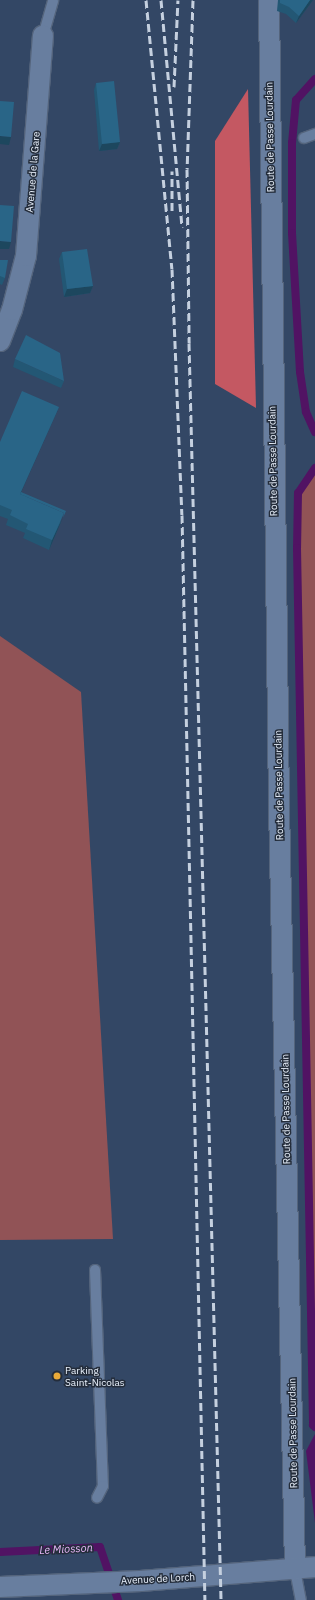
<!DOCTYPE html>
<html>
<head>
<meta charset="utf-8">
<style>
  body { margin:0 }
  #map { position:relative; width:315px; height:1600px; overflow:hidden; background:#334765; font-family:"IBM Plex Sans",sans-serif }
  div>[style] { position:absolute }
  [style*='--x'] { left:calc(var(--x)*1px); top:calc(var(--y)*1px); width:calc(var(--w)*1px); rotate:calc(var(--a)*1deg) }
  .green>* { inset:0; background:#915356 }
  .forest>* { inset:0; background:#c45862 }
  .water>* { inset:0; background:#511363 }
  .stream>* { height:8px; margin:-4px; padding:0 4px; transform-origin:4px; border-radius:4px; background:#511363 }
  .roads { filter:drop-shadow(1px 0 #54647c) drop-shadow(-1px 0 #54647c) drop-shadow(0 1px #54647c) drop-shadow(0 -1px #54647c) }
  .service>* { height:10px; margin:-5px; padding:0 5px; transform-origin:5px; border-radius:5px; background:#687e9f }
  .minor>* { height:20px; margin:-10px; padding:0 10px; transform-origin:10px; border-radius:10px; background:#687e9f }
  .rail>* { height:3px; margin-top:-1.5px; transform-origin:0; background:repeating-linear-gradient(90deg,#c5d0df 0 8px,transparent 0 12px) }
  .wall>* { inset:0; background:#235774 }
  .shaded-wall>* { inset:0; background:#1d475e }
  .building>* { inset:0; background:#296587 }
  .dots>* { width:11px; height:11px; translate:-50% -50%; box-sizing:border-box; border:2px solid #242d3b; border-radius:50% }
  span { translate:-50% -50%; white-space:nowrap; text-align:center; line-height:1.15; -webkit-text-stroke:3px #242d3b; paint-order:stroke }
  .street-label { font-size:10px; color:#ebf3fe }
  .poi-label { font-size:10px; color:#ebf3fe }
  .left { translate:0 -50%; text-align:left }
  .water-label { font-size:11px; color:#e9b9fa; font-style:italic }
</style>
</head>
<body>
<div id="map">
  <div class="green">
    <i style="clip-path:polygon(315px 470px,315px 1429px,313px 1425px,298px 493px,308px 476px)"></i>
    <i style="clip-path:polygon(0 636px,81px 692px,113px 1239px,0 1240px)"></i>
  </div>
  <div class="forest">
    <i style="clip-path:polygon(248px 89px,256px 408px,215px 384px,215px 141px)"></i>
  </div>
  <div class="water">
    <i style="clip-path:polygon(315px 1434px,315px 1523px,306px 1451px)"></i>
  </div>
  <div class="stream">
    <i style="--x:315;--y:79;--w:28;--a:132"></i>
    <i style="--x:296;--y:100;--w:43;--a:95.3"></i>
    <i style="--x:292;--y:143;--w:90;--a:90"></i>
    <i style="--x:292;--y:233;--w:139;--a:86.7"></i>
    <i style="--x:300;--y:372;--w:40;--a:81.5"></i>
    <i style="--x:306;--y:412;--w:22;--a:66"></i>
    <i style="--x:315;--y:468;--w:30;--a:124"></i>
    <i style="--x:298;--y:493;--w:55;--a:91"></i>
    <i style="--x:297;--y:548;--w:877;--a:88.95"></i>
    <i style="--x:313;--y:1425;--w:3;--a:45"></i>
    <i style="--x:0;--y:1552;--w:100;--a:-2.9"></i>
    <i style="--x:100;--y:1547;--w:56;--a:71.2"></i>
  </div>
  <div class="roads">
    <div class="service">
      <i style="--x:43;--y:36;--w:37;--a:-74"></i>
      <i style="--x:304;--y:138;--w:12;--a:-20"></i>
      <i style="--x:95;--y:1270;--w:216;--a:87.9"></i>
      <i style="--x:103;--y:1486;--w:13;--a:117"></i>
      <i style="--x:295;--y:1570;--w:31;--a:79"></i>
    </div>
    <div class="minor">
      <i style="--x:269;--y:0;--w:805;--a:89.29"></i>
      <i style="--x:279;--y:805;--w:765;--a:88.8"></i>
      <i style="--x:0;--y:341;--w:33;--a:-69"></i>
      <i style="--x:12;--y:310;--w:56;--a:-75.5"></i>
      <i style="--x:26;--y:256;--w:221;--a:-85.6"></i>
      <i style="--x:0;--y:1587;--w:141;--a:-2.4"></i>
      <i style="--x:141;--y:1581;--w:175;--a:-4.6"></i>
    </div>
  </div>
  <div class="rail">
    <i style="--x:146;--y:0;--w:270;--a:84.5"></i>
    <i style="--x:172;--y:269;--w:246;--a:87.7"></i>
    <i style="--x:182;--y:515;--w:1085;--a:88.79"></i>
    <i style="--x:161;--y:0;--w:228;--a:84.7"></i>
    <i style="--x:193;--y:0;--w:169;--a:92"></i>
    <i style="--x:187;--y:169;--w:174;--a:89.3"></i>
    <i style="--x:189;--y:343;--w:1257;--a:88.54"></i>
    <i style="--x:174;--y:87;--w:87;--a:-87.4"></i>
    <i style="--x:172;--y:211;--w:40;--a:-90"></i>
  </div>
  <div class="wall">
    <i style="clip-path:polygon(278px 0,313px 0,296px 23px,286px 14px,277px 11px)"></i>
    <i style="clip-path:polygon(96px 83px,120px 142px,117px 149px,99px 151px,94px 90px)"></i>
    <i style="clip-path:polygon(62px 252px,93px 286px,90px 293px,64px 297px,59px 259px)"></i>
    <i style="clip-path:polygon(0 260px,5px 278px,2px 285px,0 284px)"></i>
    <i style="clip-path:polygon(15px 359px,64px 381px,61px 388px,13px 367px)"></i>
    <i style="clip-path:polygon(59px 407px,55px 416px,21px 492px,61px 522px,49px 550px,23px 538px,25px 533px,6px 525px,8px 519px,0 516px,0 442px)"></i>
  </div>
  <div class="shaded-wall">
    <i style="clip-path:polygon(310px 0,313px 0,296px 23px,299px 16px)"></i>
    <i style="clip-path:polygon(0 136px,11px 137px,9px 145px,0 144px)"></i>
    <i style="clip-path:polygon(120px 142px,117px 149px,99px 151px,102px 144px)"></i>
    <i style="clip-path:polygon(0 241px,11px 242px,9px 249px,0 249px)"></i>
    <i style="clip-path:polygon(93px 286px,90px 293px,64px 297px,67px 289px)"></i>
    <i style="clip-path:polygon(59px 407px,55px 416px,18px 499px,20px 494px)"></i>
    <i style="clip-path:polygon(66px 511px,61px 522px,49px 550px,52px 540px)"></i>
  </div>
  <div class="building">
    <i style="clip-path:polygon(280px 0,310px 0,299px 16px,289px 7px,280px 3px)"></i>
    <i style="clip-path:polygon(114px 81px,120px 142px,102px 144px,96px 83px)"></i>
    <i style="clip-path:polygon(0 101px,14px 102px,11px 137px,0 136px)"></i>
    <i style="clip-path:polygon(0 205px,14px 206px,11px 242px,0 241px)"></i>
    <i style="clip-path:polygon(87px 249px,93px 286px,67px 289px,62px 252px)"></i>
    <i style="clip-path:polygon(0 260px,8px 260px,5px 278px,0 276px)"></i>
    <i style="clip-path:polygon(26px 335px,60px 353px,64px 381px,15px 359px)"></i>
    <i style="clip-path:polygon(22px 391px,59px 407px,20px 494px,64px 513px,52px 540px,26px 529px,28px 524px,10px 515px,12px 510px,0 505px,0 442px)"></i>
    <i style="clip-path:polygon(21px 492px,66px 511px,63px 518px,64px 513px,20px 494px)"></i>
  </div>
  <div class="dots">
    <i style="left:57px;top:1376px;background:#eaaa39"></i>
  </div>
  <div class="street-label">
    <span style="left:270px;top:137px;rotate:-91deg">Route de Passe Lourdain</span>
    <span style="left:33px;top:172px;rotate:-85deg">Avenue de la Gare</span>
    <span style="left:273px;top:461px;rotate:-91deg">Route de Passe Lourdain</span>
    <span style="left:279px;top:785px;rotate:-91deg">Route de Passe Lourdain</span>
    <span style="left:286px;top:1109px;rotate:-91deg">Route de Passe Lourdain</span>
    <span style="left:293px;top:1433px;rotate:-91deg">Route de Passe Lourdain</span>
    <span style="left:158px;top:1579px;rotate:-3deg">Avenue de Lorch</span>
  </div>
  <div class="poi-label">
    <span class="left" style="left:65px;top:1376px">Parking<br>Saint-Nicolas</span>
  </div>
  <div class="water-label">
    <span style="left:66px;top:1549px;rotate:-3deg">Le Miosson</span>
  </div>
</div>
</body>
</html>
